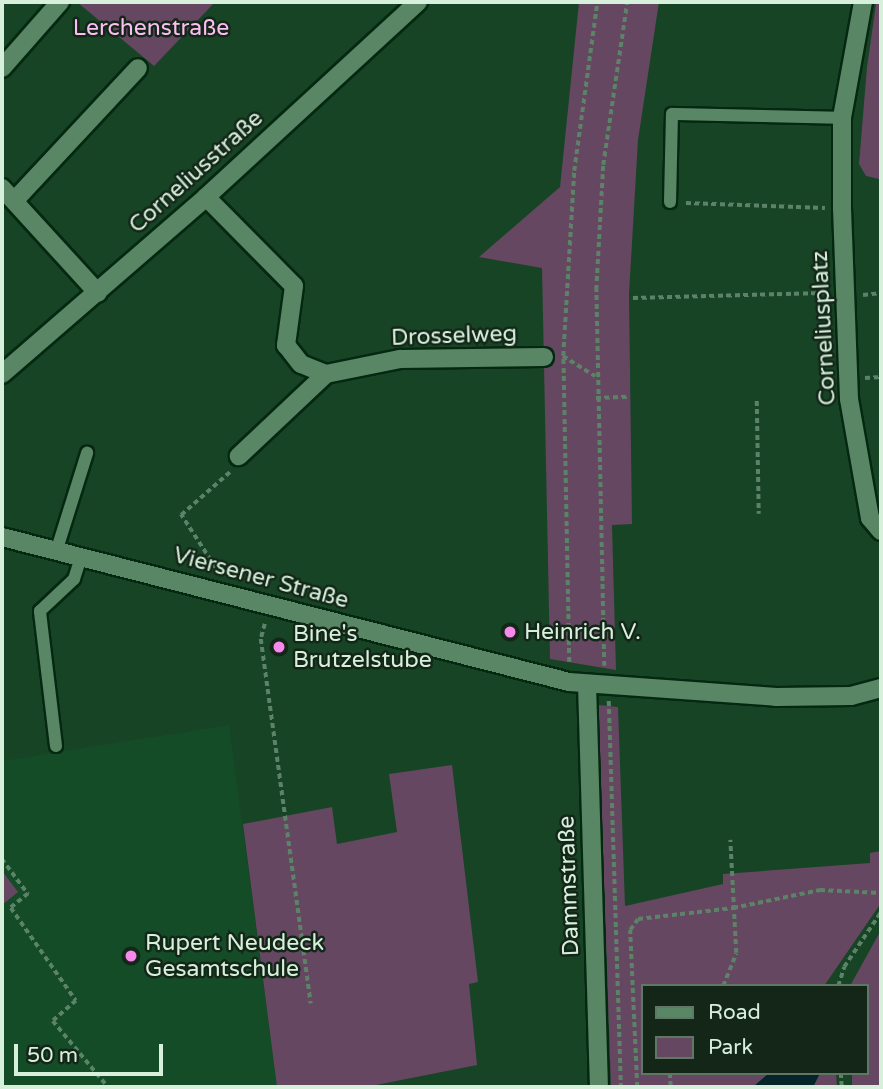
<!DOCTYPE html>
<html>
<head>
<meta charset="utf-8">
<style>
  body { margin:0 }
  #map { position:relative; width:883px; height:1089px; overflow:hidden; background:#174425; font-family:"Varela Round",sans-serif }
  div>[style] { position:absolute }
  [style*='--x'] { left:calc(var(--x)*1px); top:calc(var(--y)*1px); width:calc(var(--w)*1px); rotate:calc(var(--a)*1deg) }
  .built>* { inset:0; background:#154c28 }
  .green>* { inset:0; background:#654761 }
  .water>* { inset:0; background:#06252a }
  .path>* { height:3.5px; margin-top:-1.75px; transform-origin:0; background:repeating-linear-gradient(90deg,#5c8267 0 5px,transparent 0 8.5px) }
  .roads { filter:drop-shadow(2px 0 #052811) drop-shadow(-2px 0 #052811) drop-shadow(0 2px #052811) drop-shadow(0 -2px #052811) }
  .lane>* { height:12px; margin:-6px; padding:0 6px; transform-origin:6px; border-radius:6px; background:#598664 }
  .street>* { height:18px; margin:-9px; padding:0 9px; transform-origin:9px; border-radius:9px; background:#598664 }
  .dots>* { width:19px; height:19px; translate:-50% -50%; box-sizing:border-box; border:4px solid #132618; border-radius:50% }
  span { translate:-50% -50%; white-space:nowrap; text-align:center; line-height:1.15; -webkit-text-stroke:5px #132618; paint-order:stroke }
  .park-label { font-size:23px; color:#fbbef2 }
  .street-label { font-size:23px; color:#d7f0dc }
  .poi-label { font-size:23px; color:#d7f0dc }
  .left { translate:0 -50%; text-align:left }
  .frame { position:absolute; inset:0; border:4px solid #d7f0dc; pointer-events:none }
  .legend { position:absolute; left:641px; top:984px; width:228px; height:91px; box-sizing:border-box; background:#132618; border:2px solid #617766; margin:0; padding:9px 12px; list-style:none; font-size:21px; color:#d7f0dc }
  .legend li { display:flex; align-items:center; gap:14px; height:35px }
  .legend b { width:35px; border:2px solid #617766 }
  .scale { position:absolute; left:14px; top:1044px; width:149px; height:32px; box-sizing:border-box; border:4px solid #d7f0dc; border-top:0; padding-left:9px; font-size:21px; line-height:24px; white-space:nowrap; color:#d7f0dc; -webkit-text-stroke:5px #132618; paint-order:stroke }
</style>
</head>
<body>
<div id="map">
  <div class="built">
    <i style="clip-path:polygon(229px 725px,277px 1087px,2px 1087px,2px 761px)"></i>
  </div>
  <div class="green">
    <i style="clip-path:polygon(77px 2px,215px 2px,154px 66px)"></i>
    <i style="clip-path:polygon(579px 2px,659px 2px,638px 140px,629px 294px,632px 524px,612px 525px,616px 670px,550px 659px,542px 268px,479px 257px,560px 187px)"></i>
    <i style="clip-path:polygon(881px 2px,881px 179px,879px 179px,866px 176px,859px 164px,867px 67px,876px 4px)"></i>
    <i style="clip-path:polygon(598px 705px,618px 707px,625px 906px,723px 884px,723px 874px,870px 863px,870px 853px,881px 851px,881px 903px,824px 986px,643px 986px,643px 1073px,769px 1073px,753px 1087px,611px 1087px)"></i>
    <i style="clip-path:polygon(452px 765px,478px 982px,469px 984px,477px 1065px,366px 1087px,277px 1087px,243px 824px,332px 807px,337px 844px,397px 832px,389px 774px)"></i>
    <i style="clip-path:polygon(2px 871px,18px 892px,2px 905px)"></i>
    <i style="clip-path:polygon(881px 930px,881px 1087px,852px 1087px,852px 1073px,867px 1073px,867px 986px,850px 986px)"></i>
    <i style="clip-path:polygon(820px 1073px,836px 1073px,837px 1087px,813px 1087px)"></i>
  </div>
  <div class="water">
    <i style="clip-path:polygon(769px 1073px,820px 1073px,813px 1087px,753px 1087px)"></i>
  </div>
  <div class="path">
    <i style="--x:686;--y:203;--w:139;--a:2.1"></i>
    <i style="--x:863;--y:295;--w:18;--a:-6"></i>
    <i style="--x:633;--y:298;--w:194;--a:-1.5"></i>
    <i style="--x:563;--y:356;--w:38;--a:32"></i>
    <i style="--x:865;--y:378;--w:16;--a:-4"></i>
    <i style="--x:596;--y:398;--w:33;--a:-2"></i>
    <i style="--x:757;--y:401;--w:113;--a:89"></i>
    <i style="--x:220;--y:575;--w:72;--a:-123"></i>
    <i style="--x:181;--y:515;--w:65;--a:-41.3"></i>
    <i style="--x:265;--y:624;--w:16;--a:105"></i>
    <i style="--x:261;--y:639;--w:368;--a:82.2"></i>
    <i style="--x:569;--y:662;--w:306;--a:-91.1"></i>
    <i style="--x:563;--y:356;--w:185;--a:-86.6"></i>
    <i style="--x:574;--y:171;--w:171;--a:-82.2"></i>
    <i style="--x:604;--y:666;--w:376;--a:-91.2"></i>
    <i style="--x:596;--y:290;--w:125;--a:-86.8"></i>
    <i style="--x:603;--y:165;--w:165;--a:-81.6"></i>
    <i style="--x:609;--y:701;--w:386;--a:88.2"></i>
    <i style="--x:2;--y:859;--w:44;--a:53.4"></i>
    <i style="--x:28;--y:894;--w:22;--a:141"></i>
    <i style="--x:11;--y:908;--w:113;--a:55"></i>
    <i style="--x:76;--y:1001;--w:30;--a:139"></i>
    <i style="--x:53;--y:1021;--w:86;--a:50.2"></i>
    <i style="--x:723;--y:986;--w:35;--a:-68"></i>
    <i style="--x:736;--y:953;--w:113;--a:-93"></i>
    <i style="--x:838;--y:986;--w:20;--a:-72"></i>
    <i style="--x:844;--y:967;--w:66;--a:-56.1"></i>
    <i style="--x:670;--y:1073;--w:14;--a:86"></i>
    <i style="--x:841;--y:1073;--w:14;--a:86"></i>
    <i style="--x:637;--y:1087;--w:157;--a:-92.6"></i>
    <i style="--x:630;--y:930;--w:14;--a:-54"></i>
    <i style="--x:638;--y:919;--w:96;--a:-6.6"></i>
    <i style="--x:733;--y:908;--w:89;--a:-11.7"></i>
    <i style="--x:820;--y:890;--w:61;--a:2.8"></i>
  </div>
  <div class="roads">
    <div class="lane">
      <i style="--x:670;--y:202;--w:88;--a:-88.7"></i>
      <i style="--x:672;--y:114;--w:170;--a:1.3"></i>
      <i style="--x:57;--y:549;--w:101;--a:-72.6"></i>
      <i style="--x:56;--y:746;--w:136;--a:-96.8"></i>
      <i style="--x:40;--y:611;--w:47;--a:-43.3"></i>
      <i style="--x:74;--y:579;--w:25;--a:-72"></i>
    </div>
    <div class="street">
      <i style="--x:863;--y:2;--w:118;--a:100.3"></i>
      <i style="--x:842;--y:118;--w:90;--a:90"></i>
      <i style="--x:842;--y:208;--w:191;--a:87.9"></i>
      <i style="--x:849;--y:399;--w:121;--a:80"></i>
      <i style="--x:870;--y:518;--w:17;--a:50"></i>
      <i style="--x:2;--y:68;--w:88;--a:-48.7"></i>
      <i style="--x:2;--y:188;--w:142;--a:47.6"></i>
      <i style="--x:206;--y:197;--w:125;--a:45.3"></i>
      <i style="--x:294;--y:286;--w:60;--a:97.7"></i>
      <i style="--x:286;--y:345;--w:24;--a:52"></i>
      <i style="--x:301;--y:364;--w:27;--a:22"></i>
      <i style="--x:326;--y:374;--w:120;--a:136.7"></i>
      <i style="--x:15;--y:200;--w:180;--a:-47"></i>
      <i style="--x:2;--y:374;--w:270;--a:-40.9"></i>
      <i style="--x:206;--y:197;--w:288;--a:-42.6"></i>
      <i style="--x:326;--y:374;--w:76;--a:-11.5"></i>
      <i style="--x:400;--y:359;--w:144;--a:-0.8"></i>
      <i style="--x:2;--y:537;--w:585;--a:14.34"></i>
      <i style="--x:569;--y:682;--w:208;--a:4.1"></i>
      <i style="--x:776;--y:697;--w:75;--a:-0.8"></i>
      <i style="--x:851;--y:696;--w:31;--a:-15"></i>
      <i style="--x:587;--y:684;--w:403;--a:88.3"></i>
    </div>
  </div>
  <div class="dots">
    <i style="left:510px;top:632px;background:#f788ec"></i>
    <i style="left:279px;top:647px;background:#f788ec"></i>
    <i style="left:131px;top:956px;background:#f788ec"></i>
  </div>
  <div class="park-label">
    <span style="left:151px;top:28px">Lerchenstraße</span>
  </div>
  <div class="street-label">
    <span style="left:196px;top:172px;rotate:-42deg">Corneliusstraße</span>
    <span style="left:824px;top:328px;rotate:-93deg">Corneliusplatz</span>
    <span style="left:454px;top:336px;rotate:-2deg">Drosselweg</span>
    <span style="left:261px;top:578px;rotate:15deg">Viersener Straße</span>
    <span style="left:569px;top:886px;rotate:-92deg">Dammstraße</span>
  </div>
  <div class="poi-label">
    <span class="left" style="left:524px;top:632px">Heinrich V.</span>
    <span class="left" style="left:293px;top:647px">Bine's<br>Brutzelstube</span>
    <span class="left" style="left:145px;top:956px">Rupert Neudeck<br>Gesamtschule</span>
  </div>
  <div class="frame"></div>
  <ul class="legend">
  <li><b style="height:9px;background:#598664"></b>Road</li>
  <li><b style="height:19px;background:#654761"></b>Park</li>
  </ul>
  <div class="scale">50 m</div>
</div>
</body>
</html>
